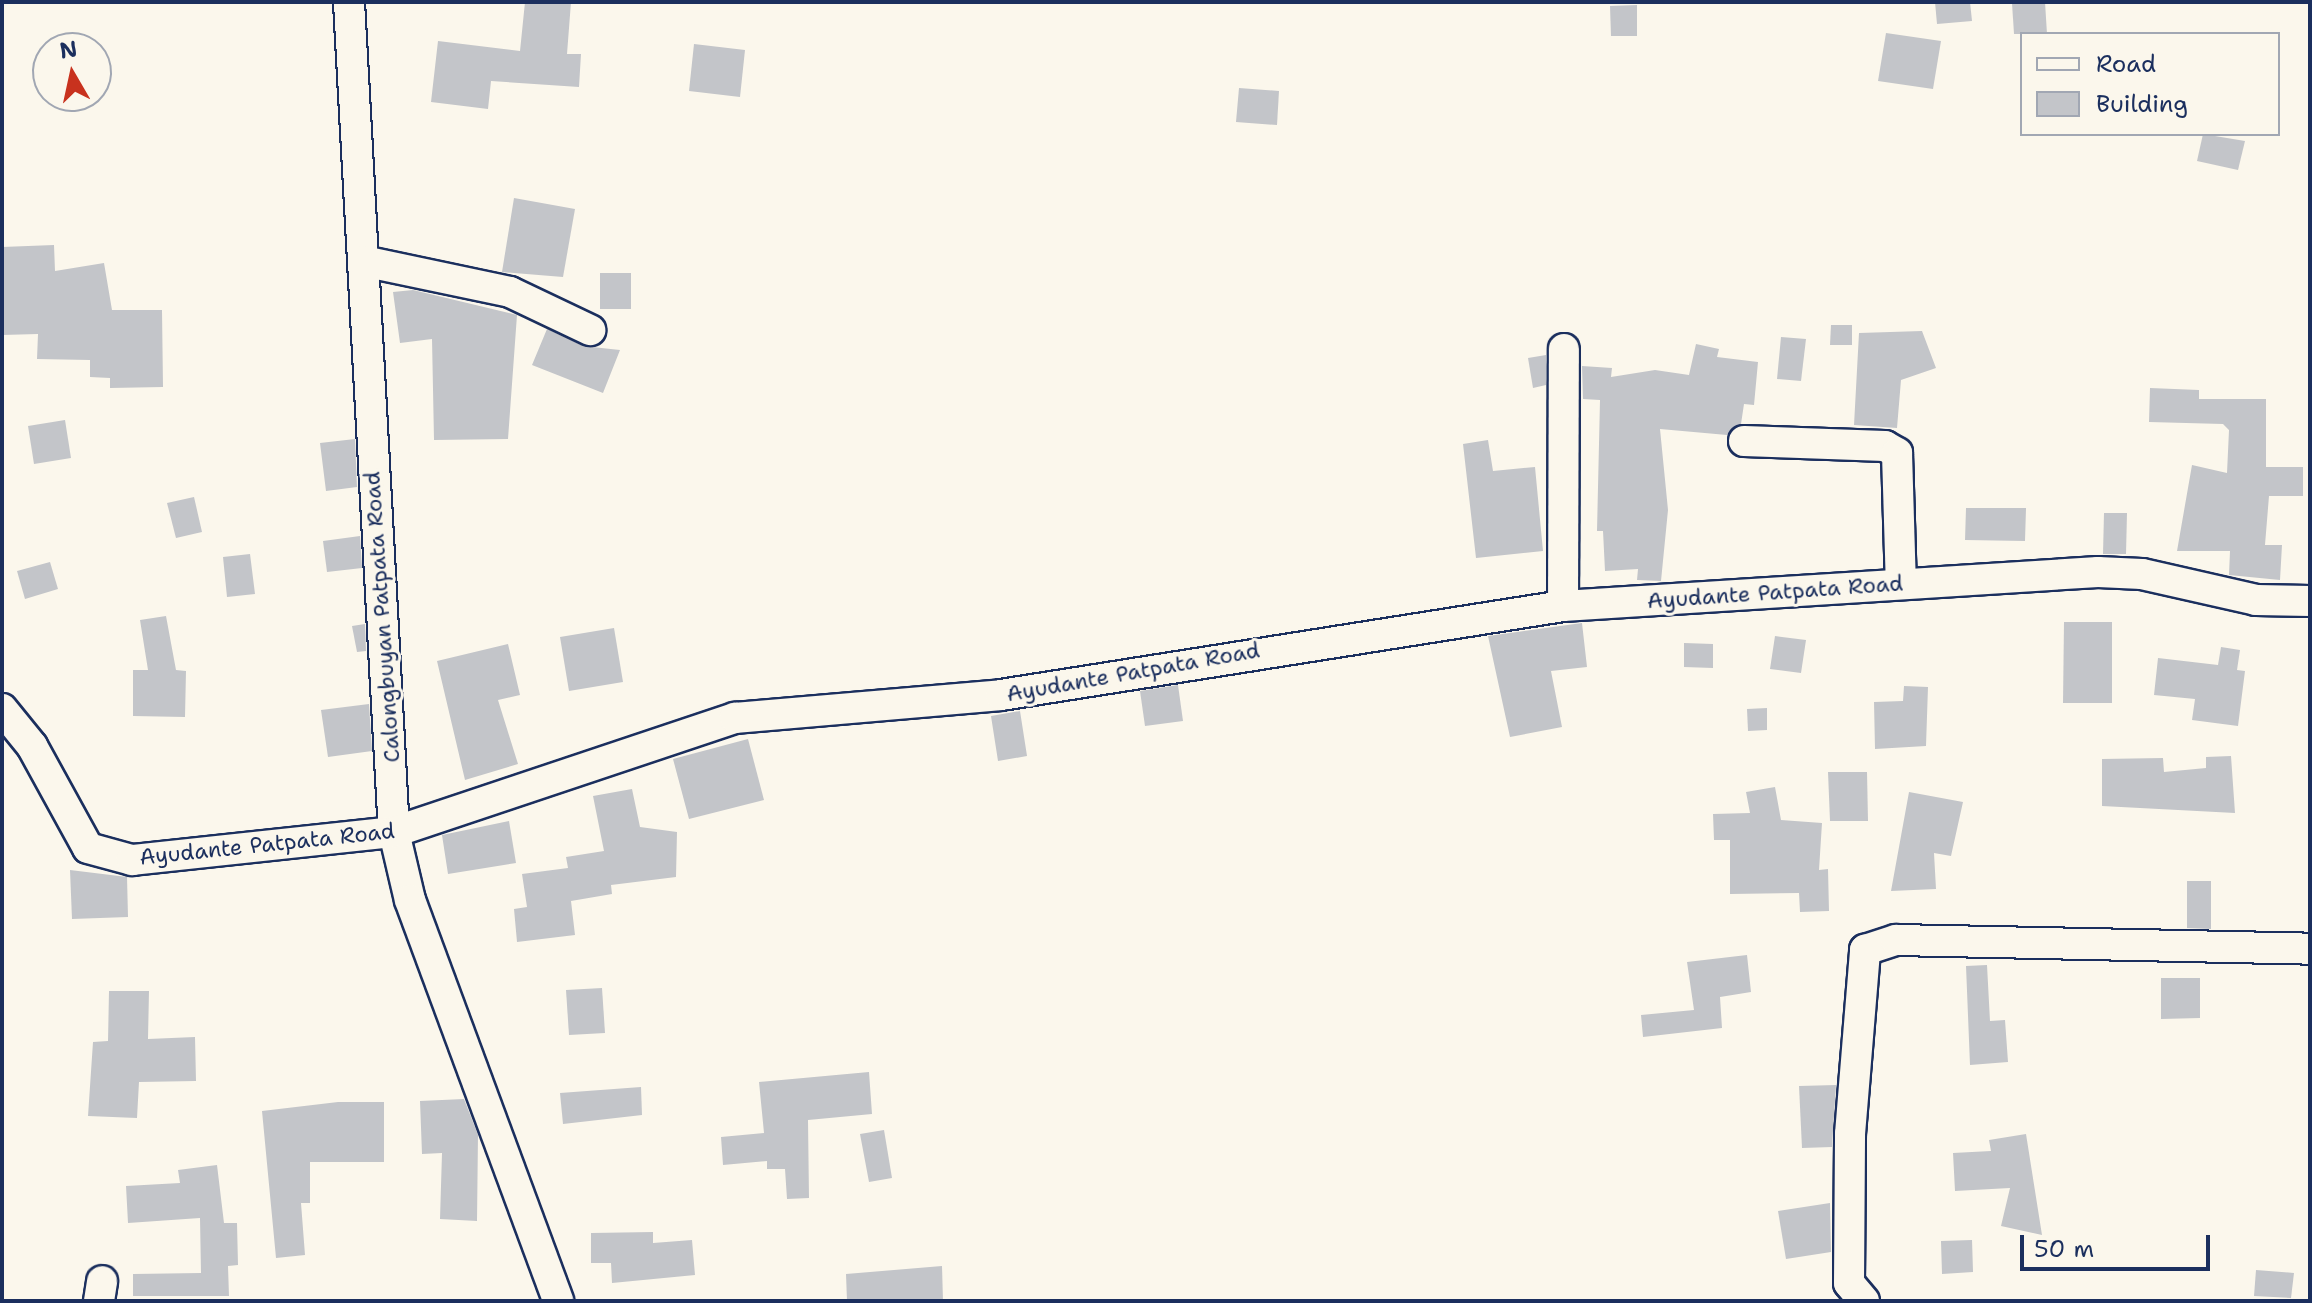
<!DOCTYPE html>
<html>
<head>
<meta charset="utf-8">
<style>
  body { margin:0 }
  #map { position:relative; width:2312px; height:1303px; overflow:hidden; background:#fbf7ec; font-family:"Shantell Sans",sans-serif }
  div>[style] { position:absolute }
  [style*='--x'] { left:calc(var(--x)*1px); top:calc(var(--y)*1px); width:calc(var(--w)*1px); rotate:calc(var(--a)*1deg) }
  .building>* { inset:0; background:#c3c5c9 }
  .roads { filter:drop-shadow(2px 0 #1b2f5e) drop-shadow(-2px 0 #1b2f5e) drop-shadow(0 2px #1b2f5e) drop-shadow(0 -2px #1b2f5e) }
  .minor>* { height:30px; margin:-15px; padding:0 15px; transform-origin:15px; border-radius:15px; background:#fbf7ec }
  span { translate:-50% -50%; white-space:nowrap; text-align:center; line-height:1.15; -webkit-text-stroke:6px #fbf7ec; paint-order:stroke }
  .street-label { font-size:22px; color:#1b2f5e }
  .frame { position:absolute; inset:0; border:4px solid #1b2f5e; pointer-events:none }
  .legend { position:absolute; left:2020px; top:32px; width:260px; height:104px; box-sizing:border-box; background:#fbf7ec; border:2px solid #a1a7b3; margin:0; padding:10px 14px; list-style:none; font-size:24px; color:#1b2f5e }
  .legend li { display:flex; align-items:center; gap:16px; height:40px }
  .legend b { width:40px; border:2px solid #a1a7b3 }
  .north { position:absolute; left:32px; top:32px; width:80px; height:80px; box-sizing:border-box; background:#fbf7ec; border:2px solid #a1a7b3; border-radius:50%; rotate:351deg; font-size:22px; font-weight:700; line-height:32px; text-align:center; color:#1b2f5e }
  .north::after { content:''; display:block; margin:auto; width:28px; height:36px; background:#c8321e; clip-path:polygon(50% 0,100% 100%,50% 72%,0 100%) }
  .scale { position:absolute; left:2020px; top:1235px; width:190px; height:36px; box-sizing:border-box; border:4px solid #1b2f5e; border-top:0; padding-left:10px; font-size:24px; line-height:28px; white-space:nowrap; color:#1b2f5e; -webkit-text-stroke:6px #fbf7ec; paint-order:stroke }
</style>
</head>
<body>
<div id="map">
  <div class="building">
    <i style="clip-path:polygon(525px 2px,571px 2px,567px 54px,581px 54px,579px 87px,491px 81px,488px 109px,431px 102px,438px 41px,520px 51px)"></i>
    <i style="clip-path:polygon(1935px 2px,1970px 2px,1972px 21px,1937px 24px)"></i>
    <i style="clip-path:polygon(2027px 2px,2045px 2px,2047px 34px,2014px 34px,2012px 3px)"></i>
    <i style="clip-path:polygon(1637px 5px,1637px 36px,1611px 36px,1610px 6px)"></i>
    <i style="clip-path:polygon(1886px 33px,1941px 41px,1933px 89px,1878px 81px)"></i>
    <i style="clip-path:polygon(694px 44px,745px 50px,740px 97px,689px 91px)"></i>
    <i style="clip-path:polygon(1239px 88px,1279px 91px,1277px 125px,1236px 122px)"></i>
    <i style="clip-path:polygon(2203px 134px,2245px 141px,2238px 170px,2197px 161px)"></i>
    <i style="clip-path:polygon(514px 198px,575px 209px,563px 277px,502px 272px)"></i>
    <i style="clip-path:polygon(54px 245px,55px 271px,104px 263px,112px 310px,162px 310px,163px 387px,110px 388px,110px 378px,90px 377px,90px 360px,37px 359px,38px 334px,2px 335px,2px 247px)"></i>
    <i style="clip-path:polygon(600px 273px,631px 273px,631px 309px,600px 309px)"></i>
    <i style="clip-path:polygon(413px 290px,517px 315px,508px 439px,434px 440px,432px 339px,400px 343px,393px 292px)"></i>
    <i style="clip-path:polygon(1831px 325px,1852px 325px,1852px 345px,1830px 345px)"></i>
    <i style="clip-path:polygon(547px 329px,583px 346px,620px 350px,603px 393px,532px 365px)"></i>
    <i style="clip-path:polygon(1922px 331px,1936px 368px,1901px 380px,1897px 428px,1854px 425px,1859px 333px)"></i>
    <i style="clip-path:polygon(1781px 337px,1806px 339px,1801px 381px,1777px 379px)"></i>
    <i style="clip-path:polygon(1696px 344px,1719px 349px,1717px 357px,1758px 362px,1754px 405px,1744px 404px,1741px 424px,1727px 435px,1660px 429px,1668px 510px,1661px 581px,1637px 580px,1638px 569px,1605px 571px,1603px 531px,1597px 531px,1600px 400px,1583px 399px,1582px 366px,1612px 368px,1611px 377px,1655px 370px,1689px 375px)"></i>
    <i style="clip-path:polygon(1546px 355px,1546px 385px,1533px 388px,1528px 358px)"></i>
    <i style="clip-path:polygon(2150px 388px,2199px 390px,2199px 399px,2266px 399px,2266px 467px,2303px 467px,2303px 496px,2269px 496px,2265px 545px,2282px 545px,2280px 580px,2229px 575px,2230px 551px,2177px 551px,2192px 465px,2227px 473px,2229px 430px,2223px 424px,2149px 422px)"></i>
    <i style="clip-path:polygon(65px 420px,71px 458px,34px 464px,28px 426px)"></i>
    <i style="clip-path:polygon(355px 439px,357px 487px,326px 491px,320px 443px)"></i>
    <i style="clip-path:polygon(1488px 440px,1493px 471px,1535px 467px,1543px 551px,1476px 558px,1463px 444px)"></i>
    <i style="clip-path:polygon(194px 497px,202px 532px,176px 538px,167px 503px)"></i>
    <i style="clip-path:polygon(1966px 508px,2026px 508px,2025px 541px,1965px 540px)"></i>
    <i style="clip-path:polygon(2104px 513px,2127px 513px,2126px 554px,2103px 554px)"></i>
    <i style="clip-path:polygon(360px 536px,362px 568px,327px 572px,323px 541px)"></i>
    <i style="clip-path:polygon(250px 554px,255px 594px,227px 597px,223px 557px)"></i>
    <i style="clip-path:polygon(50px 562px,58px 589px,25px 599px,17px 571px)"></i>
    <i style="clip-path:polygon(166px 616px,176px 670px,186px 671px,185px 717px,133px 716px,133px 670px,148px 670px,140px 620px)"></i>
    <i style="clip-path:polygon(2064px 622px,2112px 622px,2112px 703px,2063px 703px)"></i>
    <i style="clip-path:polygon(1582px 623px,1587px 667px,1551px 671px,1562px 727px,1510px 737px,1488px 636px)"></i>
    <i style="clip-path:polygon(365px 624px,366px 651px,357px 652px,352px 626px)"></i>
    <i style="clip-path:polygon(614px 628px,623px 682px,569px 691px,560px 637px)"></i>
    <i style="clip-path:polygon(1775px 636px,1806px 640px,1801px 673px,1770px 669px)"></i>
    <i style="clip-path:polygon(1684px 643px,1713px 644px,1713px 668px,1684px 667px)"></i>
    <i style="clip-path:polygon(508px 644px,520px 695px,498px 700px,518px 764px,465px 780px,437px 661px)"></i>
    <i style="clip-path:polygon(2221px 647px,2240px 650px,2237px 670px,2245px 671px,2238px 726px,2192px 720px,2195px 699px,2154px 695px,2158px 658px,2218px 665px)"></i>
    <i style="clip-path:polygon(1178px 685px,1183px 721px,1145px 726px,1140px 691px)"></i>
    <i style="clip-path:polygon(1904px 686px,1928px 687px,1926px 746px,1875px 749px,1874px 702px,1903px 701px)"></i>
    <i style="clip-path:polygon(369px 704px,372px 751px,328px 757px,321px 710px)"></i>
    <i style="clip-path:polygon(1767px 708px,1767px 730px,1748px 731px,1747px 709px)"></i>
    <i style="clip-path:polygon(1020px 711px,1027px 756px,998px 761px,991px 716px)"></i>
    <i style="clip-path:polygon(748px 739px,764px 800px,689px 819px,673px 759px)"></i>
    <i style="clip-path:polygon(2231px 756px,2235px 813px,2102px 806px,2102px 759px,2163px 758px,2164px 772px,2206px 768px,2206px 757px)"></i>
    <i style="clip-path:polygon(1828px 772px,1867px 772px,1868px 821px,1830px 821px)"></i>
    <i style="clip-path:polygon(1775px 787px,1781px 820px,1822px 823px,1819px 870px,1828px 869px,1829px 911px,1800px 912px,1799px 893px,1730px 894px,1730px 840px,1714px 840px,1713px 814px,1750px 813px,1746px 792px)"></i>
    <i style="clip-path:polygon(632px 789px,640px 827px,677px 832px,676px 877px,611px 885px,612px 894px,571px 901px,575px 935px,517px 942px,514px 909px,527px 907px,522px 874px,568px 868px,566px 857px,604px 851px,593px 796px)"></i>
    <i style="clip-path:polygon(1909px 792px,1963px 802px,1951px 856px,1934px 853px,1936px 889px,1891px 891px)"></i>
    <i style="clip-path:polygon(509px 821px,516px 863px,448px 874px,442px 835px)"></i>
    <i style="clip-path:polygon(70px 870px,127px 877px,128px 917px,72px 919px)"></i>
    <i style="clip-path:polygon(2187px 881px,2211px 881px,2211px 929px,2187px 928px)"></i>
    <i style="clip-path:polygon(1747px 955px,1751px 992px,1720px 997px,1722px 1028px,1643px 1037px,1641px 1015px,1694px 1010px,1687px 962px)"></i>
    <i style="clip-path:polygon(1987px 965px,1990px 1021px,2005px 1020px,2008px 1062px,1970px 1065px,1966px 966px)"></i>
    <i style="clip-path:polygon(2161px 978px,2200px 978px,2200px 1018px,2161px 1019px)"></i>
    <i style="clip-path:polygon(602px 988px,605px 1033px,569px 1035px,566px 990px)"></i>
    <i style="clip-path:polygon(109px 991px,149px 991px,148px 1039px,195px 1037px,196px 1081px,139px 1082px,137px 1118px,88px 1116px,93px 1042px,108px 1041px)"></i>
    <i style="clip-path:polygon(869px 1072px,872px 1114px,808px 1120px,809px 1198px,787px 1199px,785px 1169px,767px 1169px,767px 1161px,723px 1165px,721px 1137px,764px 1133px,759px 1082px)"></i>
    <i style="clip-path:polygon(1836px 1085px,1832px 1147px,1802px 1148px,1799px 1086px)"></i>
    <i style="clip-path:polygon(641px 1087px,642px 1115px,563px 1124px,560px 1093px)"></i>
    <i style="clip-path:polygon(464px 1099px,478px 1135px,477px 1221px,440px 1219px,442px 1153px,422px 1154px,420px 1101px)"></i>
    <i style="clip-path:polygon(338px 1102px,384px 1102px,384px 1162px,310px 1162px,310px 1203px,301px 1203px,305px 1255px,276px 1258px,262px 1111px)"></i>
    <i style="clip-path:polygon(884px 1130px,892px 1178px,869px 1182px,860px 1134px)"></i>
    <i style="clip-path:polygon(2026px 1134px,2042px 1235px,2001px 1226px,2010px 1188px,1955px 1191px,1953px 1153px,1991px 1151px,1989px 1140px)"></i>
    <i style="clip-path:polygon(217px 1165px,224px 1223px,237px 1223px,238px 1265px,228px 1266px,229px 1296px,133px 1296px,133px 1274px,201px 1273px,200px 1218px,128px 1223px,126px 1186px,180px 1183px,178px 1170px)"></i>
    <i style="clip-path:polygon(1830px 1203px,1831px 1252px,1786px 1259px,1778px 1211px)"></i>
    <i style="clip-path:polygon(653px 1232px,653px 1243px,692px 1240px,695px 1275px,612px 1283px,611px 1263px,591px 1263px,591px 1233px)"></i>
    <i style="clip-path:polygon(1972px 1240px,1973px 1272px,1942px 1274px,1941px 1241px)"></i>
    <i style="clip-path:polygon(942px 1266px,943px 1301px,847px 1301px,846px 1274px)"></i>
    <i style="clip-path:polygon(2256px 1270px,2294px 1273px,2291px 1298px,2254px 1296px)"></i>
  </div>
  <div class="roads">
    <div class="minor">
      <i style="--x:349;--y:2;--w:831;--a:86.9"></i>
      <i style="--x:394;--y:832;--w:70;--a:76.8"></i>
      <i style="--x:410;--y:900;--w:427;--a:69.7"></i>
      <i style="--x:363;--y:261;--w:150;--a:11.9"></i>
      <i style="--x:510;--y:292;--w:89;--a:25.4"></i>
      <i style="--x:1744;--y:441;--w:141;--a:2"></i>
      <i style="--x:1885;--y:446;--w:14;--a:30"></i>
      <i style="--x:1897;--y:453;--w:131;--a:88.3"></i>
      <i style="--x:1563;--y:606;--w:257;--a:-89.8"></i>
      <i style="--x:2;--y:709;--w:48;--a:51"></i>
      <i style="--x:32;--y:746;--w:116;--a:61.2"></i>
      <i style="--x:88;--y:848;--w:46;--a:15.3"></i>
      <i style="--x:132;--y:860;--w:263;--a:-6.1"></i>
      <i style="--x:394;--y:832;--w:360;--a:-18.5"></i>
      <i style="--x:735;--y:718;--w:267;--a:-4.9"></i>
      <i style="--x:1001;--y:695;--w:569;--a:-9"></i>
      <i style="--x:1563;--y:606;--w:536;--a:-3.64"></i>
      <i style="--x:2098;--y:572;--w:44;--a:2.6"></i>
      <i style="--x:2142;--y:574;--w:117;--a:12.8"></i>
      <i style="--x:2256;--y:600;--w:54;--a:1.1"></i>
      <i style="--x:99;--y:1301;--w:20;--a:-81"></i>
      <i style="--x:1864;--y:1301;--w:23;--a:-130"></i>
      <i style="--x:1849;--y:1283;--w:149;--a:-89.6"></i>
      <i style="--x:1850;--y:1134;--w:185;--a:-85.3"></i>
      <i style="--x:1865;--y:950;--w:33;--a:-18"></i>
      <i style="--x:1896;--y:940;--w:414;--a:1.2"></i>
    </div>
  </div>
  <div class="street-label">
    <span style="left:1775px;top:592px;rotate:-4deg">Ayudante Patpata Road</span>
    <span style="left:382px;top:617px;rotate:-94deg">Calongbuyan Patpata Road</span>
    <span style="left:1133px;top:672px;rotate:-10deg">Ayudante Patpata Road</span>
    <span style="left:267px;top:844px;rotate:-6deg">Ayudante Patpata Road</span>
  </div>
  <div class="frame"></div>
  <ul class="legend">
  <li><b style="height:10px;background:#fbf7ec"></b>Road</li>
  <li><b style="height:22px;background:#c3c5c9"></b>Building</li>
  </ul>
  <div class="north">N</div>
  <div class="scale">50 m</div>
</div>
</body>
</html>
